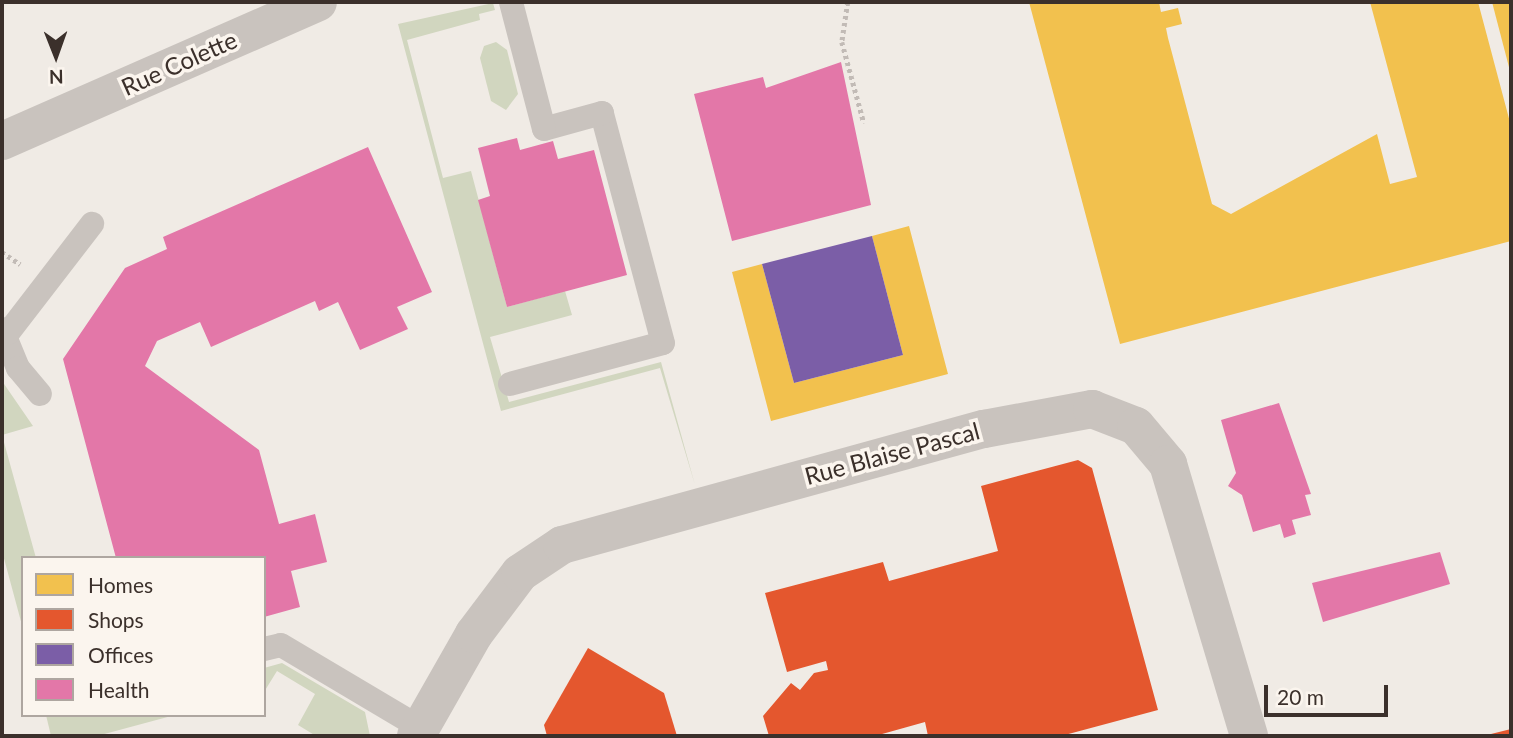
<!DOCTYPE html>
<html>
<head>
<meta charset="utf-8">
<style>
  body { margin:0 }
  #map { position:relative; width:1513px; height:738px; overflow:hidden; background:#f0ebe5; font-family:Lato,sans-serif }
  div>[style] { position:absolute }
  [style*='--x'] { left:calc(var(--x)*1px); top:calc(var(--y)*1px); width:calc(var(--w)*1px); rotate:calc(var(--a)*1deg) }
  .green>* { inset:0; background:#d1d6bf }
  .homes>* { inset:0; background:#f2c14e }
  .shops>* { inset:0; background:#e4572e }
  .offices>* { inset:0; background:#7b5ea7 }
  .health>* { inset:0; background:#e377a8 }
  .path>* { height:4.5px; margin-top:-2.25px; transform-origin:0; background:repeating-linear-gradient(90deg,#c2bbb6 0 3.5px,transparent 0 7px) }
  .service>* { height:24px; margin:-12px; padding:0 12px; transform-origin:12px; border-radius:12px; background:#c9c3be }
  .minor>* { height:38px; margin:-19px; padding:0 19px; transform-origin:19px; border-radius:19px; background:#c9c3be }
  span { translate:-50% -50%; white-space:nowrap; text-align:center; line-height:1.15; -webkit-text-stroke:7px #fbf5ee; paint-order:stroke }
  .street-label { font-size:24px; color:#3b302b }
  .frame { position:absolute; inset:0; border:4px solid #3b302b; pointer-events:none }
  .legend { position:absolute; left:21px; top:556px; width:245px; height:161px; box-sizing:border-box; background:#fbf5ee; border:2px solid #aea6a0; margin:0; padding:9px 12px; list-style:none; font-size:21px; color:#3b302b }
  .legend li { display:flex; align-items:center; gap:14px; height:35px }
  .legend b { width:35px; border:2px solid #aea6a0 }
  .north { position:absolute; left:21px; top:21px; width:70px; height:70px; -webkit-text-stroke:5px #fbf5ee; paint-order:stroke; rotate:179deg; font-size:19px; font-weight:700; line-height:28px; text-align:center; color:#3b302b }
  .north::after { content:''; display:block; margin:auto; width:24px; height:32px; background:#3b302b; clip-path:polygon(50% 0,100% 100%,50% 72%,0 100%) }
  .scale { position:absolute; left:1264px; top:685px; width:124px; height:32px; box-sizing:border-box; border:4px solid #3b302b; border-top:0; padding-left:9px; font-size:21px; line-height:24px; white-space:nowrap; color:#3b302b; -webkit-text-stroke:5px #fbf5ee; paint-order:stroke }
</style>
</head>
<body>
<div id="map">
  <div class="green">
    <i style="clip-path:polygon(493px 3px,495px 10px,479px 14px,480px 20px,407px 40px,443px 178px,471px 171px,507px 307px,565px 291px,572px 315px,490px 337px,509px 402px,661px 362px,695px 485px,660px 368px,501px 411px,398px 24px)"></i>
    <i style="clip-path:polygon(496px 42px,507px 50px,518px 94px,506px 110px,491px 101px,480px 58px,484px 46px)"></i>
    <i style="clip-path:polygon(2px 381px,33px 426px,2px 435px,36px 558px,23px 558px,23px 629px,2px 551px)"></i>
    <i style="clip-path:polygon(282px 663px,365px 712px,370px 736px,316px 736px,298px 725px,315px 694px,277px 671px,264px 692px,264px 668px)"></i>
    <i style="clip-path:polygon(46px 715px,175px 715px,97px 736px,51px 736px)"></i>
  </div>
  <div class="homes">
    <i style="clip-path:polygon(1029px 2px,1159px 2px,1161px 12px,1178px 8px,1182px 24px,1166px 28px,1168px 38px,1212px 204px,1231px 214px,1377px 134px,1390px 184px,1417px 177px,1370px 2px,1478px 2px,1511px 126px,1511px 241px,1120px 344px)"></i>
    <i style="clip-path:polygon(1492px 2px,1511px 2px,1511px 71px,1510px 71px)"></i>
    <i style="clip-path:polygon(909px 226px,948px 374px,771px 421px,732px 272px,762px 264px,794px 383px,903px 355px,872px 236px)"></i>
  </div>
  <div class="shops">
    <i style="clip-path:polygon(1078px 460px,1092px 468px,1158px 710px,1061px 736px,928px 736px,925px 722px,875px 736px,769px 736px,763px 716px,791px 683px,800px 690px,814px 673px,828px 670px,826px 661px,787px 672px,765px 593px,883px 562px,889px 581px,998px 551px,981px 486px)"></i>
    <i style="clip-path:polygon(588px 648px,664px 693px,677px 736px,547px 736px,544px 725px)"></i>
    <i style="clip-path:polygon(1511px 729px,1511px 736px,1487px 736px,1487px 735px)"></i>
  </div>
  <div class="offices">
    <i style="clip-path:polygon(872px 236px,903px 355px,794px 383px,762px 264px)"></i>
  </div>
  <div class="health">
    <i style="clip-path:polygon(841px 62px,871px 205px,732px 241px,694px 94px,763px 77px,766px 88px)"></i>
    <i style="clip-path:polygon(517px 138px,520px 150px,553px 141px,558px 159px,594px 150px,627px 275px,507px 307px,478px 200px,490px 196px,478px 148px)"></i>
    <i style="clip-path:polygon(368px 147px,432px 292px,397px 307px,408px 329px,360px 350px,338px 302px,319px 311px,315px 301px,211px 347px,200px 322px,157px 341px,145px 366px,259px 450px,279px 524px,315px 514px,327px 562px,291px 571px,300px 607px,264px 617px,264px 558px,116px 558px,63px 359px,125px 268px,167px 249px,163px 237px)"></i>
    <i style="clip-path:polygon(1279px 403px,1311px 494px,1305px 495px,1311px 515px,1292px 520px,1296px 534px,1284px 538px,1280px 524px,1253px 532px,1242px 495px,1228px 486px,1236px 473px,1221px 420px)"></i>
    <i style="clip-path:polygon(1440px 552px,1450px 584px,1323px 622px,1312px 583px)"></i>
  </div>
  <div class="path">
    <i style="--x:848;--y:2;--w:40;--a:98.5"></i>
    <i style="--x:842;--y:42;--w:84;--a:74.8"></i>
    <i style="--x:2;--y:252;--w:22;--a:34"></i>
  </div>
  <div class="service">
    <i style="--x:2;--y:329;--w:42;--a:67.7"></i>
    <i style="--x:18;--y:368;--w:34;--a:50"></i>
    <i style="--x:8;--y:333;--w:138;--a:-52.4"></i>
    <i style="--x:510;--y:384;--w:158;--a:-15"></i>
    <i style="--x:663;--y:343;--w:238;--a:-104.9"></i>
    <i style="--x:602;--y:113;--w:60;--a:164.6"></i>
    <i style="--x:544;--y:129;--w:131;--a:-104.6"></i>
    <i style="--x:264;--y:649;--w:17;--a:-13"></i>
    <i style="--x:281;--y:645;--w:163;--a:30.7"></i>
  </div>
  <div class="minor">
    <i style="--x:2;--y:141;--w:345;--a:-23.7"></i>
    <i style="--x:416;--y:736;--w:117;--a:-60.4"></i>
    <i style="--x:474;--y:634;--w:76;--a:-53"></i>
    <i style="--x:520;--y:573;--w:50;--a:-33.7"></i>
    <i style="--x:562;--y:545;--w:438;--a:-15.4"></i>
    <i style="--x:984;--y:429;--w:110;--a:-10.5"></i>
    <i style="--x:1092;--y:409;--w:47;--a:21.1"></i>
    <i style="--x:1136;--y:426;--w:50;--a:49.9"></i>
    <i style="--x:1168;--y:464;--w:284;--a:73.4"></i>
  </div>
  <div class="street-label">
    <span style="left:179px;top:63px;rotate:-24deg">Rue Colette</span>
    <span style="left:892px;top:453px;rotate:-15deg">Rue Blaise Pascal</span>
  </div>
  <div class="frame"></div>
  <ul class="legend">
  <li><b style="height:19px;background:#f2c14e"></b>Homes</li>
  <li><b style="height:19px;background:#e4572e"></b>Shops</li>
  <li><b style="height:19px;background:#7b5ea7"></b>Offices</li>
  <li><b style="height:19px;background:#e377a8"></b>Health</li>
  </ul>
  <div class="north">N</div>
  <div class="scale">20 m</div>
</div>
</body>
</html>
